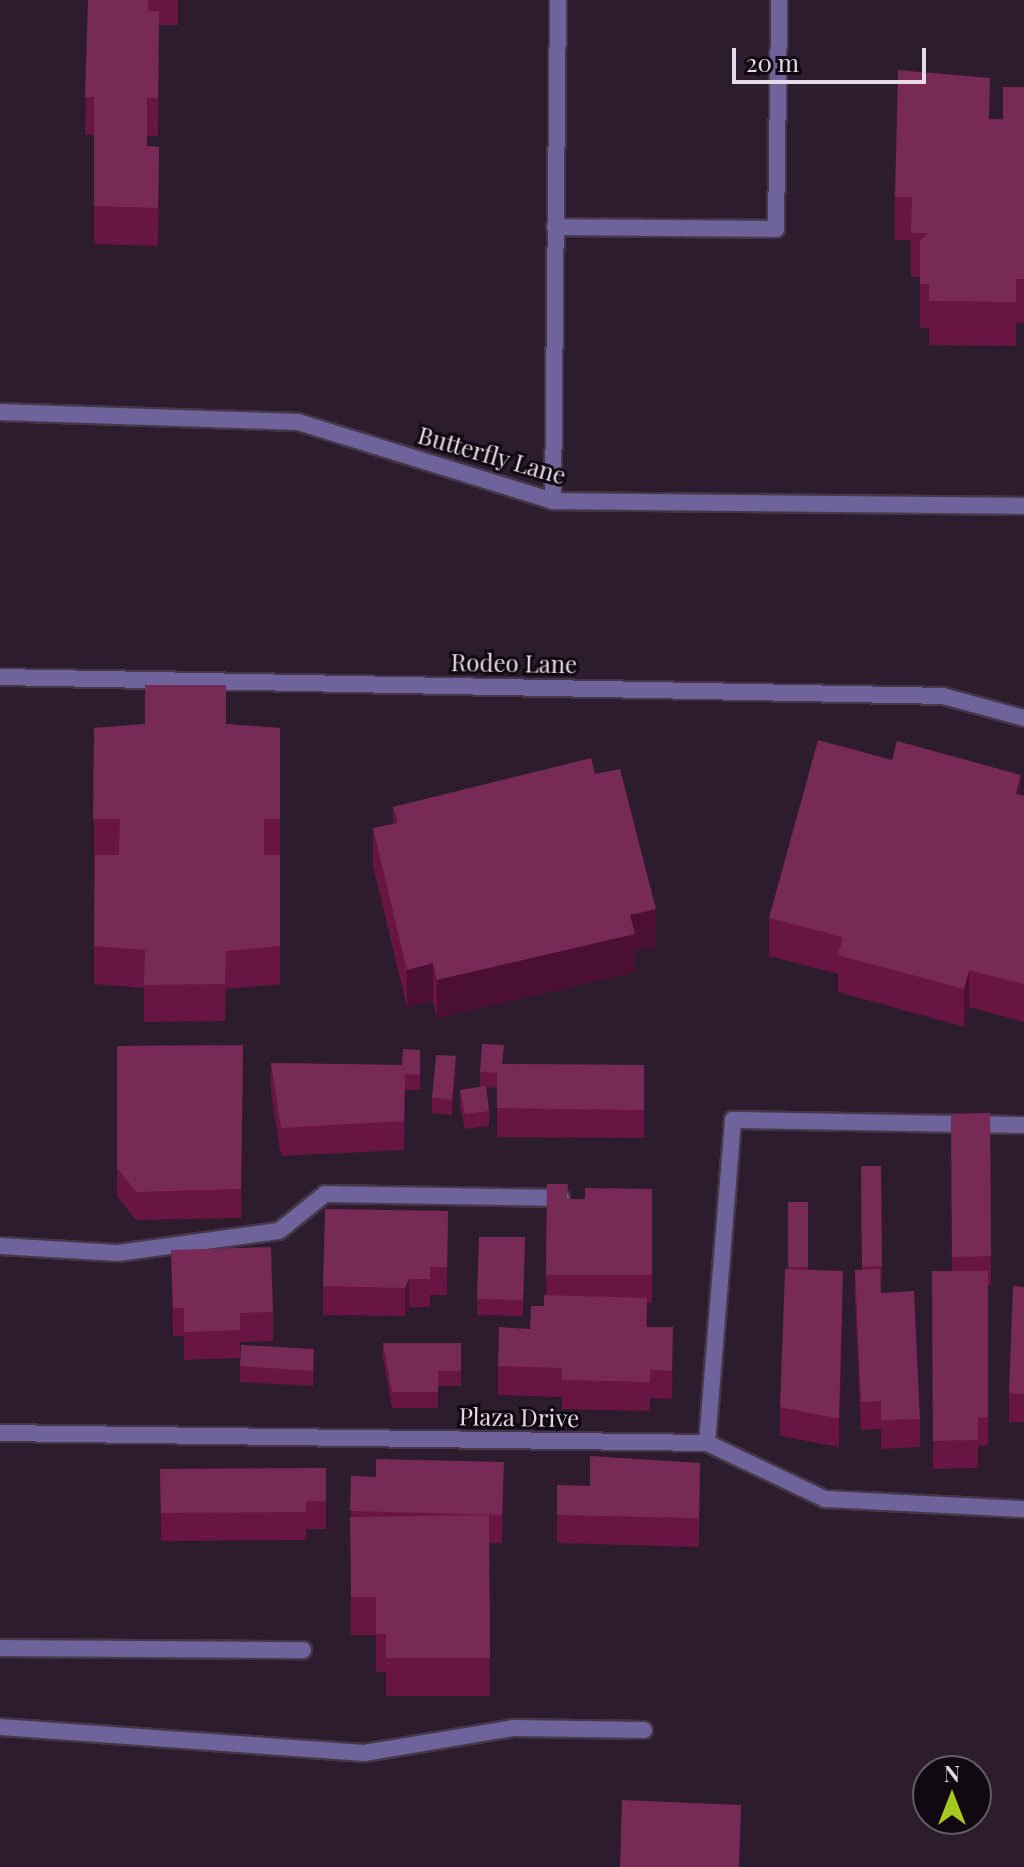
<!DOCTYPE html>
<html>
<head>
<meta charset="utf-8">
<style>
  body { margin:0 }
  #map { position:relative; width:1024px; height:1867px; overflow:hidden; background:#2c1c2e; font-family:"Playfair Display",serif }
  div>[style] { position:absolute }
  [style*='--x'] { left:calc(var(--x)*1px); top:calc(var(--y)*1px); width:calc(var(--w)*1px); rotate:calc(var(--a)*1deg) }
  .roads { filter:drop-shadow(2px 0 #463748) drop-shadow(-2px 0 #463748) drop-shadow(0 2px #463748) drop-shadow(0 -2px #463748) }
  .service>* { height:16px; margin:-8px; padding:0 8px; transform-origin:8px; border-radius:8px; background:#6e649b }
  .minor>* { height:16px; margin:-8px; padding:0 8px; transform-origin:8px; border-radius:8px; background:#6e649b }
  .wall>* { inset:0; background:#691543 }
  .shaded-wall>* { inset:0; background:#4b0f33 }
  .building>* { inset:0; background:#772a55 }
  span { translate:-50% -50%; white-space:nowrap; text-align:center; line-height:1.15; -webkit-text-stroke:6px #100911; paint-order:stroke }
  .street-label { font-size:24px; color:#e5dae6 }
  .north { position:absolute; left:912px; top:1755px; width:80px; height:80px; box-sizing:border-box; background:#100911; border:2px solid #655d66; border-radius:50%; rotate:0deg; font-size:22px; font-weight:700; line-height:32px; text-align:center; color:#e5dae6 }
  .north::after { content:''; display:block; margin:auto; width:28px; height:36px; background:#a7c820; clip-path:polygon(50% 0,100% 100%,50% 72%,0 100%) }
  .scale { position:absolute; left:732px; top:48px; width:194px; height:36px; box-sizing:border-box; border:4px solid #e5dae6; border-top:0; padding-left:10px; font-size:24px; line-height:28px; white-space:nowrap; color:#e5dae6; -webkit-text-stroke:6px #100911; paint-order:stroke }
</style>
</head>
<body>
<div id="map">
  <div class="roads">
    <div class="service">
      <i style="--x:555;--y:227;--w:221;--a:0.5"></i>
      <i style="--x:776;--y:229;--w:229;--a:-89.2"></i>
      <i style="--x:553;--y:501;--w:501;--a:-89.43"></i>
      <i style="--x:0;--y:677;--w:943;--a:1.15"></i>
      <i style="--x:943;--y:696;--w:84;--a:15.2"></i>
      <i style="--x:0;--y:1246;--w:118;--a:3.4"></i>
      <i style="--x:118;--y:1253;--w:162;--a:-7.8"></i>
      <i style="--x:279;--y:1231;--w:59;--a:-38.8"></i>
      <i style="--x:325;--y:1194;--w:236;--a:1"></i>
      <i style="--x:707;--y:1443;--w:324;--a:-85.4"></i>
      <i style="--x:733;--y:1120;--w:291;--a:1"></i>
      <i style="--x:0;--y:1648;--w:303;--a:0.4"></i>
      <i style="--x:0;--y:1727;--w:365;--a:4.1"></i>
      <i style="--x:364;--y:1753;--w:152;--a:-9.5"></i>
      <i style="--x:514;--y:1728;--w:130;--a:0.9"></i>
    </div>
    <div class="minor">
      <i style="--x:0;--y:412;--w:298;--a:1.9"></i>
      <i style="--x:298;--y:422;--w:267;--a:17.2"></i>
      <i style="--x:553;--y:501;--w:471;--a:0.6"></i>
      <i style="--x:0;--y:1433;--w:707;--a:0.81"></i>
      <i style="--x:707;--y:1443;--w:131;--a:25.4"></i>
      <i style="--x:825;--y:1499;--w:199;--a:2.9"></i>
    </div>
  </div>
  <div class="wall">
    <i style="clip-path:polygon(88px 0,178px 0,178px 25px,159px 25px,158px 136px,147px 136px,147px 146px,159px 147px,158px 246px,94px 244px,94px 135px,85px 135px)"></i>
    <i style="clip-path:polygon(1024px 87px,1024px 323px,1016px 322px,1016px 346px,929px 345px,929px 328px,920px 328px,920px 277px,911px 277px,911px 240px,895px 240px,895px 197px,990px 119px,1003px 119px)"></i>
    <i style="clip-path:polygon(226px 724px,280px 728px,280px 984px,226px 989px,225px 1021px,144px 1022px,144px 988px,94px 984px,94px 728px)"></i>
    <i style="clip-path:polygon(595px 774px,656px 947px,635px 951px,635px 972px,437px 1018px,433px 1001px,407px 1007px,373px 866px,373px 828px,393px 824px,393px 807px)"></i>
    <i style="clip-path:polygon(1021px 795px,1024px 796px,1024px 1022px,969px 1007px,964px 1027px,838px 992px,838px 974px,769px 956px,769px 918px)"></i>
    <i style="clip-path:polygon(243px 1045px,241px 1218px,136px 1220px,117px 1196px,117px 1046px)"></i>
    <i style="clip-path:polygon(420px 1050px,420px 1090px,405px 1090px,404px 1150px,281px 1156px,271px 1092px,271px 1063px,402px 1065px)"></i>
    <i style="clip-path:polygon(503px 1064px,644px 1065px,644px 1138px,497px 1137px,497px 1088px,486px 1087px,489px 1111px,489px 1126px,465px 1129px,460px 1106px,460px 1090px,480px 1087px,480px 1072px)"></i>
    <i style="clip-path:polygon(456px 1071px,452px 1115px,432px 1113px,432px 1098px)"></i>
    <i style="clip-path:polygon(990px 1113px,991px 1285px,988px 1285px,988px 1445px,978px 1446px,978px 1468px,933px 1469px,932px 1271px,952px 1271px,951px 1114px)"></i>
    <i style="clip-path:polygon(861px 1166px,881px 1166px,882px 1281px,880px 1281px,881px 1293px,920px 1419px,920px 1447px,881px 1449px,881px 1429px,861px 1430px,855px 1299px,855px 1270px,862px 1270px)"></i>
    <i style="clip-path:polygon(547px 1184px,568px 1199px,585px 1199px,652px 1189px,652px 1303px,647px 1303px,647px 1327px,673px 1356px,672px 1399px,650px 1398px,650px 1411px,562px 1409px,562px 1397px,498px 1395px,498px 1366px,530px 1329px,544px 1306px,546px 1295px)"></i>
    <i style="clip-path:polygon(788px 1202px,808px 1202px,808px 1270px,843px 1300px,839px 1447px,780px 1436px,780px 1407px,788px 1269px)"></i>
    <i style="clip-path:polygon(448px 1211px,447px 1295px,430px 1295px,430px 1307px,409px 1307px,405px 1316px,323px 1315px,323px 1286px)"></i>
    <i style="clip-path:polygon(479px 1237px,525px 1237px,523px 1316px,477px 1315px)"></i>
    <i style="clip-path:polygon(171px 1250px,273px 1312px,273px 1341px,240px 1342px,240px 1358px,184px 1360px,184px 1336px,173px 1336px)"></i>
    <i style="clip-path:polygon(1024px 1287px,1024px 1422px,1009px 1422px,1009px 1393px)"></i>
    <i style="clip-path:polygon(383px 1343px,461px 1343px,461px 1386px,438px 1386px,438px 1408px,392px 1408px,383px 1358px)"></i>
    <i style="clip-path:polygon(314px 1364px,313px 1386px,240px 1382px,240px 1366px)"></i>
    <i style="clip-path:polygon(700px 1463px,699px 1547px,557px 1543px,557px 1485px,590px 1486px)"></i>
    <i style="clip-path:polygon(326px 1468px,326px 1529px,306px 1529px,306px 1540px,161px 1541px,160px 1469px)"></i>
    <i style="clip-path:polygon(351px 1476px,504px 1491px,502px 1543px,489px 1543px,490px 1696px,386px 1696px,386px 1672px,376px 1672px,376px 1635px,351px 1635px)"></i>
  </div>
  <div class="shaded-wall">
    <i style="clip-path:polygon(1021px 775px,1021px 813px,1016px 794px)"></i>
    <i style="clip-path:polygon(656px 909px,656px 947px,635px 951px,635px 972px,437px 1018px,437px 980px,630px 915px)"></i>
    <i style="clip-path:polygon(433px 963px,433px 1001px,407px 1007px,407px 970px)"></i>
    <i style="clip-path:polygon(969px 970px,969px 1007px,964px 1027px,964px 989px)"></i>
    <i style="clip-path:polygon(456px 1056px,456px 1071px,452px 1115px,452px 1100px)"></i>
    <i style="clip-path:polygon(843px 1271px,843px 1300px,839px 1447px,839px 1419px)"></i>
    <i style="clip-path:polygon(409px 1279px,409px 1307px,405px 1316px,405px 1288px)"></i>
    <i style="clip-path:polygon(673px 1327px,673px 1356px,672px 1399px,672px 1371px)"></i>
    <i style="clip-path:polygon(504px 1462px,504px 1491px,502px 1543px,502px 1515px)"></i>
  </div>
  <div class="building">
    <i style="clip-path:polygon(88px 0,148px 0,148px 11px,159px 11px,158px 98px,147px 98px,147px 146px,159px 147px,158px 208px,94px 206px,94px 97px,85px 97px)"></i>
    <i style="clip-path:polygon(898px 70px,990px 78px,989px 119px,1003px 119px,1003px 87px,1024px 87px,1024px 279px,1016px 279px,1016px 302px,929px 301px,929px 284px,920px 284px,920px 241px,928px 233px,911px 233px,912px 197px,895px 197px)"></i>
    <i style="clip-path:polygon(145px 685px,226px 685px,226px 724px,280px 728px,280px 819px,264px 819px,264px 855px,280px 855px,280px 946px,226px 951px,225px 984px,144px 985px,145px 950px,94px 946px,95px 855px,119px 855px,120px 819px,93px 819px,94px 728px,145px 724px)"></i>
    <i style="clip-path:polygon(818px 740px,892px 760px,897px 741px,1021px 775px,1016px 794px,1024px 796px,1024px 984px,969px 970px,964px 989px,838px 955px,843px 937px,769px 918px)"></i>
    <i style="clip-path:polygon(591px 758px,595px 774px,620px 769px,656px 909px,630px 915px,635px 934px,437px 980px,433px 963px,407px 970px,373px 828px,398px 823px,393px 807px)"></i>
    <i style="clip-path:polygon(482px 1044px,504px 1045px,502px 1064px,497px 1064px,497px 1073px,480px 1072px)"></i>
    <i style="clip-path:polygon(243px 1045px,241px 1189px,136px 1192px,117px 1168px,117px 1046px)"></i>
    <i style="clip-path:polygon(403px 1049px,420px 1050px,420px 1075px,405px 1074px,405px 1065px,402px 1065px)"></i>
    <i style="clip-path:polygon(436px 1055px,456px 1056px,452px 1100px,432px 1098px)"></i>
    <i style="clip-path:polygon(271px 1063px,405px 1065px,404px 1121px,281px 1128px)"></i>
    <i style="clip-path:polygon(497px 1064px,644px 1065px,644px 1110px,497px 1108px)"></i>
    <i style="clip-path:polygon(486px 1086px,489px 1111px,465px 1114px,460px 1090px)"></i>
    <i style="clip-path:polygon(990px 1113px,991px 1256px,952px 1257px,951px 1114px)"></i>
    <i style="clip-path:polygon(861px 1166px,881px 1166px,882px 1266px,862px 1267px)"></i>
    <i style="clip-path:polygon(547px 1184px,568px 1184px,567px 1199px,585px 1199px,585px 1188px,652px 1189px,652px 1275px,546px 1275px)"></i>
    <i style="clip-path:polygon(788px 1202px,808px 1202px,808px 1267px,788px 1267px)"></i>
    <i style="clip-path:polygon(325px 1209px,448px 1211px,447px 1267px,430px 1267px,430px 1279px,409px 1279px,405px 1288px,323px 1286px)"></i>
    <i style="clip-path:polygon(479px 1237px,525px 1237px,523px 1300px,477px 1299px)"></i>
    <i style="clip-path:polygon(271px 1247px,273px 1312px,240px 1313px,240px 1330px,184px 1332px,184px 1308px,173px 1308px,171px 1250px)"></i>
    <i style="clip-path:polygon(785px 1269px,843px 1271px,839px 1419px,780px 1407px)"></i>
    <i style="clip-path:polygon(880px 1269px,881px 1293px,914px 1291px,920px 1419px,881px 1420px,881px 1401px,861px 1402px,855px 1270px)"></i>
    <i style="clip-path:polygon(932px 1271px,988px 1271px,988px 1417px,978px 1418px,978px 1440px,933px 1441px)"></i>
    <i style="clip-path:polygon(1013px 1286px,1024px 1287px,1024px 1394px,1009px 1393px)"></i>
    <i style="clip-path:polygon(544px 1295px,647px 1298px,646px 1327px,673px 1327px,672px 1371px,650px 1370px,650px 1382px,562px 1380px,562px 1368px,498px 1366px,499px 1327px,530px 1329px,531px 1306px,544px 1306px)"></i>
    <i style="clip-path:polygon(383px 1343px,461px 1343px,461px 1371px,438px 1371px,438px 1392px,392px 1392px)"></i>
    <i style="clip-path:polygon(241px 1345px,314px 1349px,313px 1371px,240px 1366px)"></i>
    <i style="clip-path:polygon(590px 1456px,700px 1463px,699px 1518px,557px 1515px,557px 1485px,590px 1486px)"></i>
    <i style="clip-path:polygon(376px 1459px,504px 1462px,502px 1515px,350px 1511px,351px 1476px,376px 1477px)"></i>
    <i style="clip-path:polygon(326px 1468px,326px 1501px,306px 1501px,306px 1512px,161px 1513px,160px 1469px)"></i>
    <i style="clip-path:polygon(489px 1515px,490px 1658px,386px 1658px,386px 1634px,376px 1634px,376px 1597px,351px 1597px,350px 1517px)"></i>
    <i style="clip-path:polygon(622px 1800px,741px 1805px,739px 1867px,620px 1867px)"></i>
  </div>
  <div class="street-label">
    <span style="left:492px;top:455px;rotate:16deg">Butterfly Lane</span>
    <span style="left:514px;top:663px;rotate:1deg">Rodeo Lane</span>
    <span style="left:519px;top:1417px;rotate:1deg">Plaza Drive</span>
  </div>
  <div class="north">N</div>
  <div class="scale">20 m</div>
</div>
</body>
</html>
